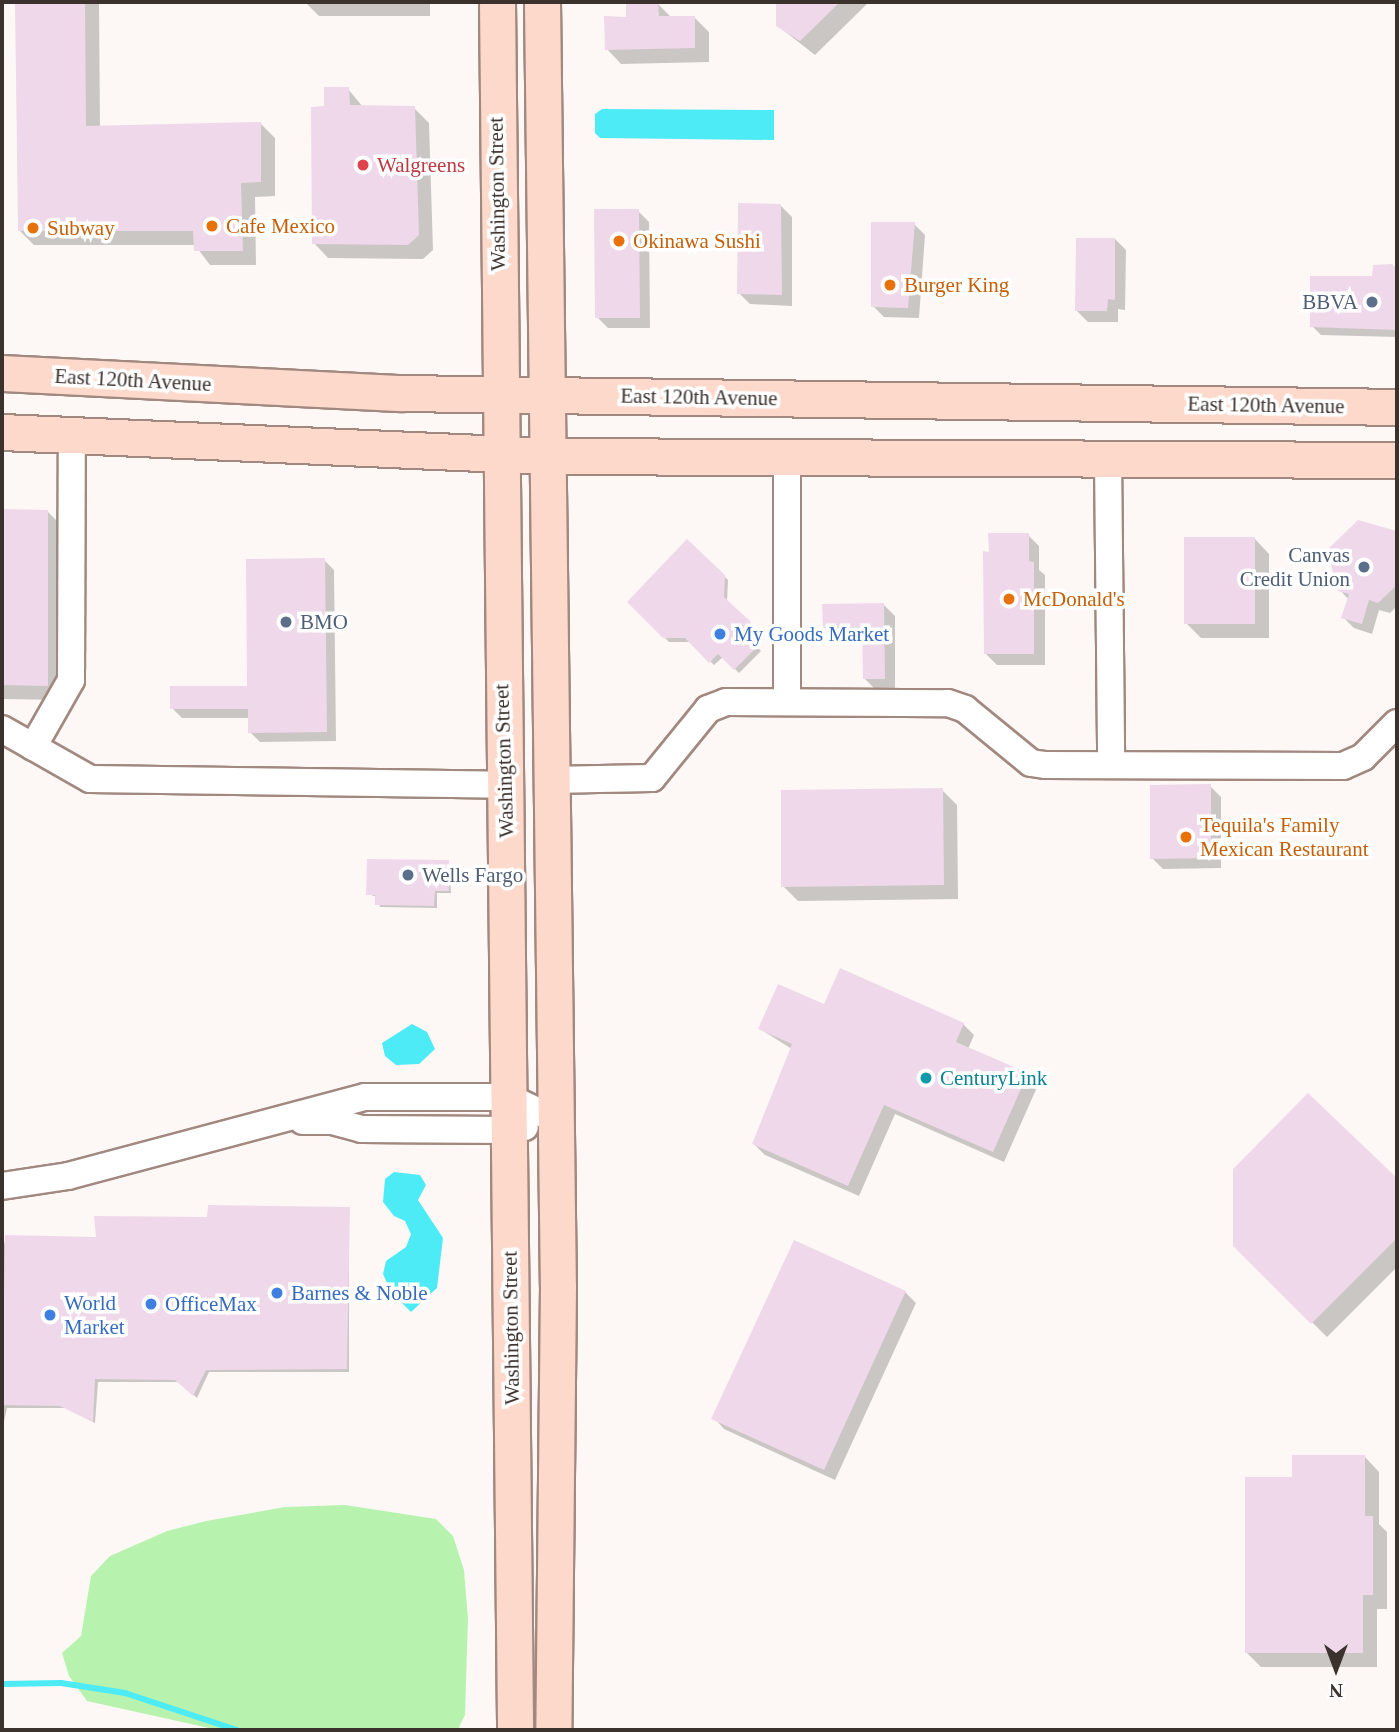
<!DOCTYPE html>
<html>
<head>
<meta charset="utf-8">
<style>
  body { margin:0 }
  #map { position:relative; width:1399px; height:1732px; overflow:hidden; background:#fdf8f6; font-family:Georgia,serif }
  div>[style] { position:absolute }
  [style*='--x'] { left:calc(var(--x)*1px); top:calc(var(--y)*1px); width:calc(var(--w)*1px); rotate:calc(var(--a)*1deg) }
  .green>* { inset:0; background:#b7f3ae }
  .water>* { inset:0; background:#4cebf5 }
  .shadow>* { inset:0; background:#0003 }
  .stream>* { height:6px; margin:-3px; padding:0 3px; transform-origin:3px; border-radius:3px; background:#4cebf5 }
  .building>* { inset:0; background:#efd8e9 }
  .roads { filter:drop-shadow(2px 0 #a28980) drop-shadow(-2px 0 #a28980) drop-shadow(0 2px #a28980) drop-shadow(0 -2px #a28980) }
  .minor>* { height:26px; margin:-13px; padding:0 13px; transform-origin:13px; border-radius:13px; background:#fff }
  .major>* { height:35px; margin:-17.5px; padding:0 17.5px; transform-origin:17.5px; border-radius:17.5px; background:#fcd9cb }
  .dots>* { width:19px; height:19px; translate:-50% -50%; box-sizing:border-box; border:4px solid #fff; border-radius:50% }
  span { translate:-50% -50%; white-space:nowrap; text-align:center; line-height:1.15; -webkit-text-stroke:7px #fff; paint-order:stroke }
  .health-label { font-size:21px; color:#be3a42 }
  .left { translate:0 -50%; text-align:left }
  .street-label { font-size:21px; color:#3b312d }
  .food-label { font-size:21px; color:#c56008 }
  .service-label { font-size:21px; color:#4e5e75 }
  .right { translate:-100% -50%; text-align:right }
  .shop-label { font-size:21px; color:#366cbe }
  .culture-label { font-size:21px; color:#0d838f }
  .frame { position:absolute; inset:0; border:4px solid #3b312d; pointer-events:none }
  .north { position:absolute; left:1301px; top:1634px; width:70px; height:70px; -webkit-text-stroke:5px #fff; paint-order:stroke; rotate:180deg; font-size:19px; font-weight:700; line-height:28px; text-align:center; color:#3b312d }
  .north::after { content:''; display:block; margin:auto; width:24px; height:32px; background:#3b312d; clip-path:polygon(50% 0,100% 100%,50% 72%,0 100%) }
</style>
</head>
<body>
<div id="map">
  <div class="green">
    <i style="clip-path:polygon(345px 1505px,436px 1519px,453px 1536px,464px 1570px,468px 1619px,465px 1715px,459px 1727px,462px 1730px,218px 1730px,87px 1701px,69px 1676px,62px 1653px,81px 1636px,91px 1576px,110px 1556px,167px 1531px,206px 1521px,285px 1507px)"></i>
  </div>
  <div class="water">
    <i style="clip-path:polygon(602px 109px,774px 110px,774px 140px,600px 138px,595px 133px,595px 114px)"></i>
    <i style="clip-path:polygon(412px 1024px,427px 1032px,435px 1049px,419px 1064px,396px 1065px,385px 1056px,382px 1043px)"></i>
    <i style="clip-path:polygon(394px 1172px,420px 1175px,426px 1185px,418px 1200px,443px 1238px,437px 1288px,411px 1312px,391px 1292px,383px 1274px,386px 1261px,406px 1247px,411px 1234px,405px 1221px,394px 1216px,383px 1202px,385px 1179px)"></i>
  </div>
  <div class="shadow">
    <i style="clip-path:polygon(17px 2px,99px 2px,100px 127px,261px 124px,275px 138px,275px 196px,255px 197px,256px 265px,210px 265px,195px 245px,34px 245px,20px 231px)"></i>
    <i style="clip-path:polygon(305px 2px,430px 2px,430px 16px,319px 16px)"></i>
    <i style="clip-path:polygon(778px 2px,869px 2px,815px 55px,778px 26px)"></i>
    <i style="clip-path:polygon(658px 4px,671px 17px,694px 17px,709px 32px,709px 62px,621px 64px,607px 49px,628px 18px)"></i>
    <i style="clip-path:polygon(348px 89px,363px 107px,414px 108px,429px 123px,433px 250px,423px 259px,328px 258px,314px 243px)"></i>
    <i style="clip-path:polygon(781px 206px,792px 217px,792px 306px,750px 304px,739px 293px)"></i>
    <i style="clip-path:polygon(638px 211px,649px 222px,650px 328px,608px 328px,597px 317px)"></i>
    <i style="clip-path:polygon(914px 224px,925px 235px,919px 318px,884px 317px,873px 306px)"></i>
    <i style="clip-path:polygon(1115px 239px,1126px 250px,1125px 310px,1118px 309px,1118px 322px,1088px 322px,1077px 311px)"></i>
    <i style="clip-path:polygon(1391px 266px,1397px 271px,1397px 337px,1321px 335px,1312px 326px)"></i>
    <i style="clip-path:polygon(2px 511px,47px 511px,62px 526px,62px 700px,2px 699px)"></i>
    <i style="clip-path:polygon(1358px 522px,1397px 533px,1397px 606px,1390px 613px,1379px 610px,1372px 634px,1354px 628px,1343px 617px,1349px 600px,1340px 590px)"></i>
    <i style="clip-path:polygon(1028px 535px,1039px 546px,1039px 570px,1045px 575px,1045px 665px,997px 665px,986px 654px,991px 554px)"></i>
    <i style="clip-path:polygon(1255px 539px,1269px 554px,1269px 638px,1201px 638px,1186px 623px)"></i>
    <i style="clip-path:polygon(688px 541px,728px 580px,727px 602px,754px 627px,746px 635px,761px 651px,739px 673px,723px 657px,714px 665px,691px 642px,669px 642px,630px 602px)"></i>
    <i style="clip-path:polygon(324px 560px,334px 570px,336px 741px,260px 742px,250px 732px,250px 718px,182px 718px,172px 708px,249px 688px)"></i>
    <i style="clip-path:polygon(884px 605px,895px 616px,895px 689px,875px 689px,864px 678px,864px 637px,835px 638px,824px 627px)"></i>
    <i style="clip-path:polygon(1210px 786px,1221px 797px,1221px 868px,1163px 869px,1152px 858px)"></i>
    <i style="clip-path:polygon(942px 790px,957px 805px,958px 899px,798px 901px,783px 886px)"></i>
    <i style="clip-path:polygon(449px 862px,451px 893px,437px 893px,437px 908px,380px 907px,377px 897px,368px 894px)"></i>
    <i style="clip-path:polygon(841px 971px,963px 1024px,974px 1035px,968px 1049px,1027px 1074px,1038px 1085px,1004px 1162px,895px 1114px,859px 1196px,765px 1155px,754px 1144px,792px 1049px,760px 1029px,825px 1006px)"></i>
    <i style="clip-path:polygon(1308px 1095px,1397px 1180px,1397px 1267px,1327px 1337px,1235px 1246px)"></i>
    <i style="clip-path:polygon(349px 1209px,349px 1372px,209px 1372px,197px 1398px,180px 1382px,98px 1382px,95px 1423px,65px 1408px,7px 1408px,2px 1431px,2px 1253px,6px 1237px,98px 1239px,209px 1219px)"></i>
    <i style="clip-path:polygon(905px 1292px,916px 1303px,835px 1480px,724px 1429px,714px 1418px)"></i>
    <i style="clip-path:polygon(1365px 1457px,1379px 1472px,1379px 1524px,1387px 1532px,1387px 1609px,1377px 1609px,1377px 1667px,1261px 1667px,1246px 1652px,1293px 1478px)"></i>
  </div>
  <div class="stream">
    <i style="--x:2;--y:1684;--w:59;--a:-1"></i>
    <i style="--x:61;--y:1683;--w:65;--a:8.9"></i>
    <i style="--x:125;--y:1693;--w:118;--a:18.3"></i>
  </div>
  <div class="building">
    <i style="clip-path:polygon(15px 2px,85px 2px,86px 126px,261px 122px,261px 182px,241px 183px,243px 251px,194px 251px,193px 231px,18px 231px)"></i>
    <i style="clip-path:polygon(626px 2px,658px 2px,659px 16px,695px 16px,695px 48px,605px 50px,604px 16px,626px 17px)"></i>
    <i style="clip-path:polygon(776px 2px,840px 2px,800px 41px,776px 26px)"></i>
    <i style="clip-path:polygon(324px 87px,349px 87px,350px 105px,415px 106px,419px 235px,408px 245px,312px 244px,311px 107px,324px 106px)"></i>
    <i style="clip-path:polygon(738px 203px,781px 204px,782px 295px,737px 294px)"></i>
    <i style="clip-path:polygon(594px 209px,639px 209px,640px 318px,595px 318px)"></i>
    <i style="clip-path:polygon(871px 222px,915px 222px,908px 308px,871px 307px)"></i>
    <i style="clip-path:polygon(1076px 238px,1115px 238px,1115px 300px,1108px 299px,1107px 311px,1075px 311px)"></i>
    <i style="clip-path:polygon(1392px 264px,1397px 269px,1397px 330px,1310px 327px,1310px 276px,1372px 276px,1373px 265px)"></i>
    <i style="clip-path:polygon(2px 509px,48px 510px,48px 686px,2px 685px)"></i>
    <i style="clip-path:polygon(1358px 520px,1397px 531px,1397px 585px,1378px 603px,1369px 600px,1362px 624px,1341px 618px,1349px 594px,1338px 591px,1327px 550px)"></i>
    <i style="clip-path:polygon(988px 533px,1029px 533px,1029px 561px,1034px 562px,1034px 654px,984px 654px,983px 551px,989px 552px)"></i>
    <i style="clip-path:polygon(1184px 537px,1255px 537px,1255px 624px,1184px 624px)"></i>
    <i style="clip-path:polygon(687px 539px,725px 575px,724px 597px,751px 622px,743px 630px,758px 646px,734px 670px,718px 654px,709px 663px,685px 638px,663px 638px,627px 602px)"></i>
    <i style="clip-path:polygon(325px 558px,327px 732px,248px 733px,248px 709px,170px 709px,170px 686px,247px 686px,246px 559px)"></i>
    <i style="clip-path:polygon(884px 603px,885px 679px,863px 679px,862px 627px,823px 627px,822px 604px)"></i>
    <i style="clip-path:polygon(1211px 784px,1211px 858px,1150px 859px,1150px 785px)"></i>
    <i style="clip-path:polygon(943px 788px,944px 885px,781px 887px,781px 790px)"></i>
    <i style="clip-path:polygon(367px 859px,449px 860px,449px 891px,435px 891px,434px 906px,375px 905px,375px 895px,366px 895px)"></i>
    <i style="clip-path:polygon(840px 968px,964px 1023px,956px 1042px,1028px 1073px,993px 1152px,884px 1105px,848px 1186px,752px 1144px,792px 1044px,758px 1029px,778px 984px,824px 1004px)"></i>
    <i style="clip-path:polygon(1308px 1093px,1397px 1178px,1397px 1238px,1311px 1324px,1233px 1246px,1233px 1169px)"></i>
    <i style="clip-path:polygon(208px 1205px,350px 1207px,347px 1369px,206px 1370px,193px 1396px,175px 1380px,95px 1379px,93px 1422px,60px 1406px,2px 1405px,5px 1235px,96px 1237px,94px 1216px,207px 1217px)"></i>
    <i style="clip-path:polygon(794px 1240px,906px 1291px,824px 1470px,711px 1419px)"></i>
    <i style="clip-path:polygon(1292px 1455px,1365px 1455px,1365px 1516px,1373px 1516px,1373px 1595px,1363px 1595px,1363px 1653px,1245px 1653px,1245px 1477px,1292px 1477px)"></i>
  </div>
  <div class="roads">
    <div class="minor">
      <i style="--x:787;--y:456;--w:246;--a:90"></i>
      <i style="--x:1108;--y:457;--w:308;--a:89.4"></i>
      <i style="--x:2;--y:729;--w:101;--a:29.6"></i>
      <i style="--x:90;--y:779;--w:415;--a:0.8"></i>
      <i style="--x:33;--y:747;--w:77;--a:-60.4"></i>
      <i style="--x:71;--y:680;--w:245;--a:-89.8"></i>
      <i style="--x:551;--y:780;--w:101;--a:-1.1"></i>
      <i style="--x:652;--y:778;--w:89;--a:-50.9"></i>
      <i style="--x:708;--y:709;--w:19;--a:-21"></i>
      <i style="--x:726;--y:702;--w:222;--a:0.3"></i>
      <i style="--x:948;--y:703;--w:18;--a:19"></i>
      <i style="--x:965;--y:709;--w:85;--a:39.3"></i>
      <i style="--x:1031;--y:763;--w:15;--a:8"></i>
      <i style="--x:1046;--y:765;--w:297;--a:0.2"></i>
      <i style="--x:1343;--y:766;--w:22;--a:-24"></i>
      <i style="--x:1363;--y:757;--w:48;--a:-45"></i>
      <i style="--x:303;--y:1121;--w:29;--a:0"></i>
      <i style="--x:332;--y:1121;--w:31;--a:15"></i>
      <i style="--x:362;--y:1129;--w:146;--a:0.4"></i>
      <i style="--x:508;--y:1130;--w:17;--a:-10"></i>
      <i style="--x:2;--y:1186;--w:67;--a:-8.6"></i>
      <i style="--x:68;--y:1176;--w:307;--a:-14.9"></i>
      <i style="--x:365;--y:1097;--w:143;--a:0"></i>
      <i style="--x:508;--y:1097;--w:53;--a:25.6"></i>
    </div>
    <div class="major">
      <i style="--x:497;--y:2;--w:1728;--a:89.4"></i>
      <i style="--x:542;--y:2;--w:1284;--a:89.29"></i>
      <i style="--x:558;--y:1286;--w:444;--a:90.6"></i>
      <i style="--x:2;--y:373;--w:398;--a:2.9"></i>
      <i style="--x:399;--y:393;--w:998;--a:0.8"></i>
      <i style="--x:2;--y:432;--w:548;--a:2.51"></i>
      <i style="--x:549;--y:456;--w:848;--a:0.27"></i>
    </div>
  </div>
  <div class="dots">
    <i style="left:363px;top:165px;background:#e0444e"></i>
    <i style="left:212px;top:226px;background:#e8710a"></i>
    <i style="left:33px;top:228px;background:#e8710a"></i>
    <i style="left:619px;top:241px;background:#e8710a"></i>
    <i style="left:890px;top:285px;background:#e8710a"></i>
    <i style="left:1372px;top:302px;background:#5c6f8a"></i>
    <i style="left:1364px;top:567px;background:#5c6f8a"></i>
    <i style="left:1009px;top:599px;background:#e8710a"></i>
    <i style="left:286px;top:622px;background:#5c6f8a"></i>
    <i style="left:720px;top:634px;background:#3f7fe0"></i>
    <i style="left:1186px;top:837px;background:#e8710a"></i>
    <i style="left:408px;top:875px;background:#5c6f8a"></i>
    <i style="left:926px;top:1078px;background:#0f9aa8"></i>
    <i style="left:277px;top:1293px;background:#3f7fe0"></i>
    <i style="left:151px;top:1304px;background:#3f7fe0"></i>
    <i style="left:50px;top:1315px;background:#3f7fe0"></i>
  </div>
  <div class="health-label">
    <span class="left" style="left:377px;top:165px">Walgreens</span>
  </div>
  <div class="street-label">
    <span style="left:497px;top:194px;rotate:-91deg">Washington Street</span>
    <span style="left:133px;top:380px;rotate:3deg">East 120th Avenue</span>
    <span style="left:699px;top:397px;rotate:1deg">East 120th Avenue</span>
    <span style="left:1266px;top:405px;rotate:1deg">East 120th Avenue</span>
    <span style="left:504px;top:761px;rotate:-92deg">Washington Street</span>
    <span style="left:511px;top:1328px;rotate:-91deg">Washington Street</span>
  </div>
  <div class="food-label">
    <span class="left" style="left:226px;top:226px">Cafe Mexico</span>
    <span class="left" style="left:47px;top:228px">Subway</span>
    <span class="left" style="left:633px;top:241px">Okinawa Sushi</span>
    <span class="left" style="left:904px;top:285px">Burger King</span>
    <span class="left" style="left:1023px;top:599px">McDonald's</span>
    <span class="left" style="left:1200px;top:837px">Tequila's Family<br>Mexican Restaurant</span>
  </div>
  <div class="service-label">
    <span class="right" style="left:1358px;top:302px">BBVA</span>
    <span class="right" style="left:1350px;top:567px">Canvas<br>Credit Union</span>
    <span class="left" style="left:300px;top:622px">BMO</span>
    <span class="left" style="left:422px;top:875px">Wells Fargo</span>
  </div>
  <div class="shop-label">
    <span class="left" style="left:734px;top:634px">My Goods Market</span>
    <span class="left" style="left:291px;top:1293px">Barnes &amp; Noble</span>
    <span class="left" style="left:64px;top:1315px">World<br>Market</span>
    <span class="left" style="left:165px;top:1304px">OfficeMax</span>
  </div>
  <div class="culture-label">
    <span class="left" style="left:940px;top:1078px">CenturyLink</span>
  </div>
  <div class="frame"></div>
  <div class="north">N</div>
</div>
</body>
</html>
